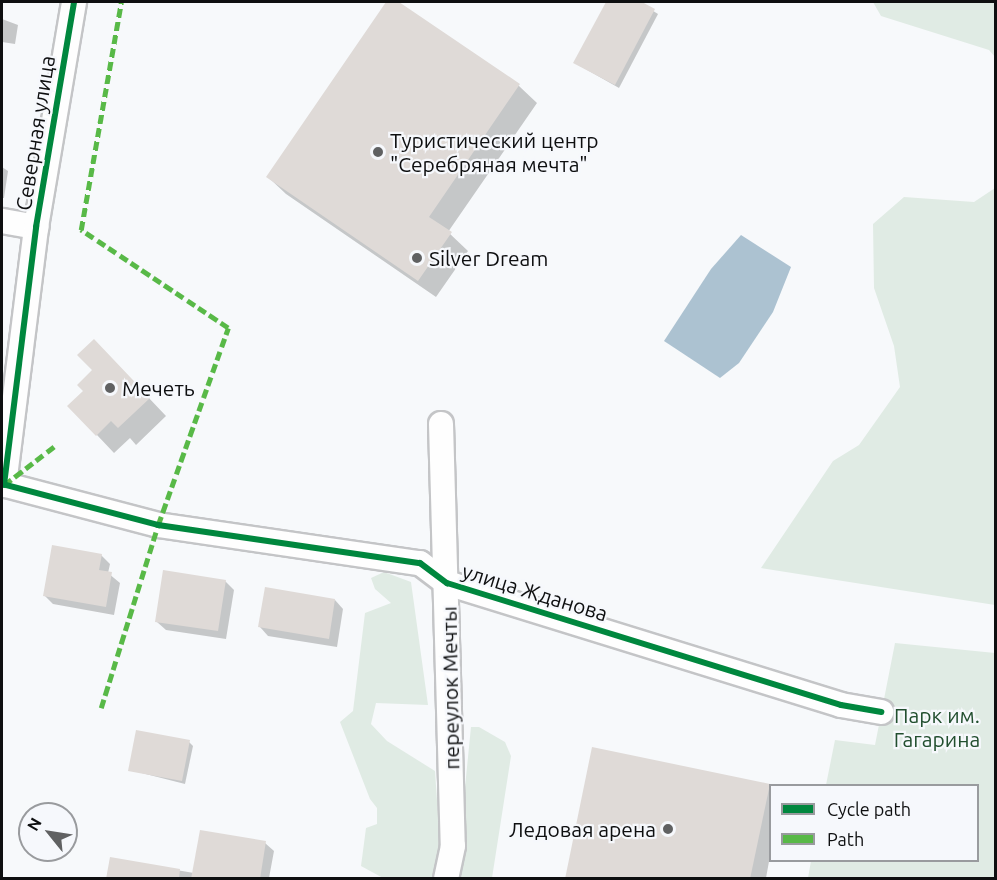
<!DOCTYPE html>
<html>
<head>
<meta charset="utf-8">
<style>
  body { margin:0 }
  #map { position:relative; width:997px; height:880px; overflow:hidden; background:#f7f9fb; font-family:Ubuntu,sans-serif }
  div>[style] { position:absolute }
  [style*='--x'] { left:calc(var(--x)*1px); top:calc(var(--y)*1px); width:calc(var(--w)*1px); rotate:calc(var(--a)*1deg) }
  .green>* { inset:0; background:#e0ebe4 }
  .water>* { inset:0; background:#acc2d1 }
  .shadow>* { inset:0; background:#0003 }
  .building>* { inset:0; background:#dfdad7 }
  .roads { filter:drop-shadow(2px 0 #c4c5c7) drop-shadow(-2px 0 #c4c5c7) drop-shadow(0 2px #c4c5c7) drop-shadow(0 -2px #c4c5c7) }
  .street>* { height:24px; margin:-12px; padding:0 12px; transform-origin:12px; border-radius:12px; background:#fefefe }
  .quiet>* { height:4.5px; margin-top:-2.25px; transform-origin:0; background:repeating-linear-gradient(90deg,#58b947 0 9px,transparent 0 13.5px) }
  .cycleway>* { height:6px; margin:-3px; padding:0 3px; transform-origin:3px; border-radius:3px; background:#00873e }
  .dots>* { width:16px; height:16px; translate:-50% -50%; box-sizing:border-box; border:3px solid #f6f8fc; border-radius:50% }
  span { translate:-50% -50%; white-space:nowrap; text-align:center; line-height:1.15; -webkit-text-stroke:4.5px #f6f8fc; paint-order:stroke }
  .street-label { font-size:21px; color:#0e0f10 }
  .poi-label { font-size:21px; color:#0e0f10 }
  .left { translate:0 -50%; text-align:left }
  .right { translate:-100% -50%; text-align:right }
  .park-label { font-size:21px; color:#224f2f }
  .frame { position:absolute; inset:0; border:3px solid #0e0f10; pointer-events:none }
  .legend { position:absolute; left:769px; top:784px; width:210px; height:78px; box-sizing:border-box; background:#f6f8fc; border:2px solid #999b9e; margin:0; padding:8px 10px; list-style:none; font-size:18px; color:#0e0f10 }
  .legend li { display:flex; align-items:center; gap:12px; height:30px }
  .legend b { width:30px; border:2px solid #999b9e }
  .north { position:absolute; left:18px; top:802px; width:60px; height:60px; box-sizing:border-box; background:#f6f8fc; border:2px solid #999b9e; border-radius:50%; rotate:300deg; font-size:16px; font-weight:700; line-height:24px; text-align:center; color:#0e0f10 }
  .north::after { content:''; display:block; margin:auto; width:21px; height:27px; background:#606162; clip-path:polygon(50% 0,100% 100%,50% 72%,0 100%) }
</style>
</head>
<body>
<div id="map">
  <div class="green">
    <i style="clip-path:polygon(873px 2px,995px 2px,995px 57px,989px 50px,881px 16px)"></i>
    <i style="clip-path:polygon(995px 188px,995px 605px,761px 568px,833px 461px,859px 445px,900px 387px,894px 346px,874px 288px,873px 224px,904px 197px,974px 202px)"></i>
    <i style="clip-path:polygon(384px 572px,411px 582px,428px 705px,376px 703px,371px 724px,387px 741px,435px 771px,440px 844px,433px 878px,383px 878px,361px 866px,366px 828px,377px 824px,377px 808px,370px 799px,340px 722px,353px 711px,365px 613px,391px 603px,375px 589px,371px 578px)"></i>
    <i style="clip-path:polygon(895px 643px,995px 653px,995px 878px,808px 878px,811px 861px,978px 860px,978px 786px,826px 785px,835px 740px,875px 745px)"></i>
    <i style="clip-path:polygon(471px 727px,479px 727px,505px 742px,511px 756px,492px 878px,456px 878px)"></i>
  </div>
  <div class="water">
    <i style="clip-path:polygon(741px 235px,791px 267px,773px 312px,739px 363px,720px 378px,664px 341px,711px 269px)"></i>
  </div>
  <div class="shadow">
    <i style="clip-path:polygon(388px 2px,396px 2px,519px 86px,537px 103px,448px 232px,468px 251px,436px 297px,286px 194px,268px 177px)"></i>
    <i style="clip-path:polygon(608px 2px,639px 2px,658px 14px,619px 88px,575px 63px)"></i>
    <i style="clip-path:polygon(2px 19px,18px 25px,15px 44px,2px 42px)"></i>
    <i style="clip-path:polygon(2px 167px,8px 171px,4px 198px,2px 198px)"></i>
    <i style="clip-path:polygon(111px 358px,166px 416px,136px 445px,130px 438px,114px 453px,97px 435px,85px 391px,94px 370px)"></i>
    <i style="clip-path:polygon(101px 555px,110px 564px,108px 573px,120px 583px,114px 615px,53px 604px,44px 595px)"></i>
    <i style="clip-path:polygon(225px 581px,234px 590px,226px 639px,166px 630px,157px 622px)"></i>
    <i style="clip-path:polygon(335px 600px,343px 609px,337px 647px,268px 636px,260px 627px)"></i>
    <i style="clip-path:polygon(189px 742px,193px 746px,185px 784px,130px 770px)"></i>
    <i style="clip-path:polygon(769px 785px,770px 856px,766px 878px,556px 878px,566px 878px)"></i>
    <i style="clip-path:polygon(265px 843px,274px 851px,269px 878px,108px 878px,111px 859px,194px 873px)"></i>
  </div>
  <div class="building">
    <i style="clip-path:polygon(386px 2px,399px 2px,520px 84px,429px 217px,452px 232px,418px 281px,266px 177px)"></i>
    <i style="clip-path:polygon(606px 2px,642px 2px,655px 9px,615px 85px,573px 63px)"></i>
    <i style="clip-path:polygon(94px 339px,150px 398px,118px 428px,111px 421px,96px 436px,67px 406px,83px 391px,77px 385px,92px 370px,77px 355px)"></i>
    <i style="clip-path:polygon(52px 545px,102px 554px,99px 570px,112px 572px,106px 607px,43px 596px)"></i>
    <i style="clip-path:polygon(163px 570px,226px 580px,218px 631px,155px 622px)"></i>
    <i style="clip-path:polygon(265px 587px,335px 599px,329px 639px,258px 627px)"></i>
    <i style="clip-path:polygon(136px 730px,190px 740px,182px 781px,128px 771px)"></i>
    <i style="clip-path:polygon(592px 747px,770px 784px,750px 879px,565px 879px)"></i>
    <i style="clip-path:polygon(200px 830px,266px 841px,260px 879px,191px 879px)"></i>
    <i style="clip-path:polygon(110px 857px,180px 869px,179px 879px,106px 879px)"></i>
  </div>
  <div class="roads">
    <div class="street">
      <i style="--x:2;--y:221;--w:35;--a:10"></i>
      <i style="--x:441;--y:424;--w:422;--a:88.4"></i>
      <i style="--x:453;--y:846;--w:33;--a:102"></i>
      <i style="--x:2;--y:484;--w:161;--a:14.7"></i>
      <i style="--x:158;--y:525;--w:265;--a:8.3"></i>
      <i style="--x:420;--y:563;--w:34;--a:37"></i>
      <i style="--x:447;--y:583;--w:412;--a:17.2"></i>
      <i style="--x:841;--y:705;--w:41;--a:9.9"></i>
      <i style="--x:4;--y:485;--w:260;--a:-82.9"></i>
      <i style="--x:36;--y:227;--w:228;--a:-80.4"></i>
    </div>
  </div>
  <div class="quiet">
    <i style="--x:4;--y:485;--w:66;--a:-37.6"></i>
    <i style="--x:101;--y:708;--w:192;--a:-72.7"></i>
    <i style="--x:158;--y:525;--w:209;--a:-70.4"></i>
    <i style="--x:228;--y:328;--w:177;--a:-146.3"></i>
    <i style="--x:81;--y:230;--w:231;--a:-80"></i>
  </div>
  <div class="cycleway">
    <i style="--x:2;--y:484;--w:161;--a:14.7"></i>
    <i style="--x:158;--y:525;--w:265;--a:8.3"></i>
    <i style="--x:420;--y:563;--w:34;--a:37"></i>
    <i style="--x:447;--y:583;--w:412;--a:17.2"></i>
    <i style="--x:841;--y:705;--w:41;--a:9.9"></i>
    <i style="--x:4;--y:485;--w:260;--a:-82.9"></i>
    <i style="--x:36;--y:227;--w:228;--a:-80.4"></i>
  </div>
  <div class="dots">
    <i style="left:378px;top:152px;background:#606162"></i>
    <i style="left:417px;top:258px;background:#606162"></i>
    <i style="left:110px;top:388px;background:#606162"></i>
    <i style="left:668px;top:829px;background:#606162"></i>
  </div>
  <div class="street-label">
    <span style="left:35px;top:133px;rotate:-81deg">Северная улица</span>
    <span style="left:535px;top:592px;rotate:17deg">улица Жданова</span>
    <span style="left:450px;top:688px;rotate:-91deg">переулок Мечты</span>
  </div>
  <div class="poi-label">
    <span class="left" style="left:390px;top:152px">Туристический центр<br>"Серебряная мечта"</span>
    <span class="left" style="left:429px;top:258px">Silver Dream</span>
    <span class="left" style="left:122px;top:388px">Мечеть</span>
    <span class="right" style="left:656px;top:829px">Ледовая арена</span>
  </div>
  <div class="park-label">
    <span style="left:937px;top:727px">Парк им.<br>Гагарина</span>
  </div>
  <div class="frame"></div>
  <ul class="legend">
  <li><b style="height:8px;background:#00873e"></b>Cycle path</li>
  <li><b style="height:8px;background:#58b947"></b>Path</li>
  </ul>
  <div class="north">N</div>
</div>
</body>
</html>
